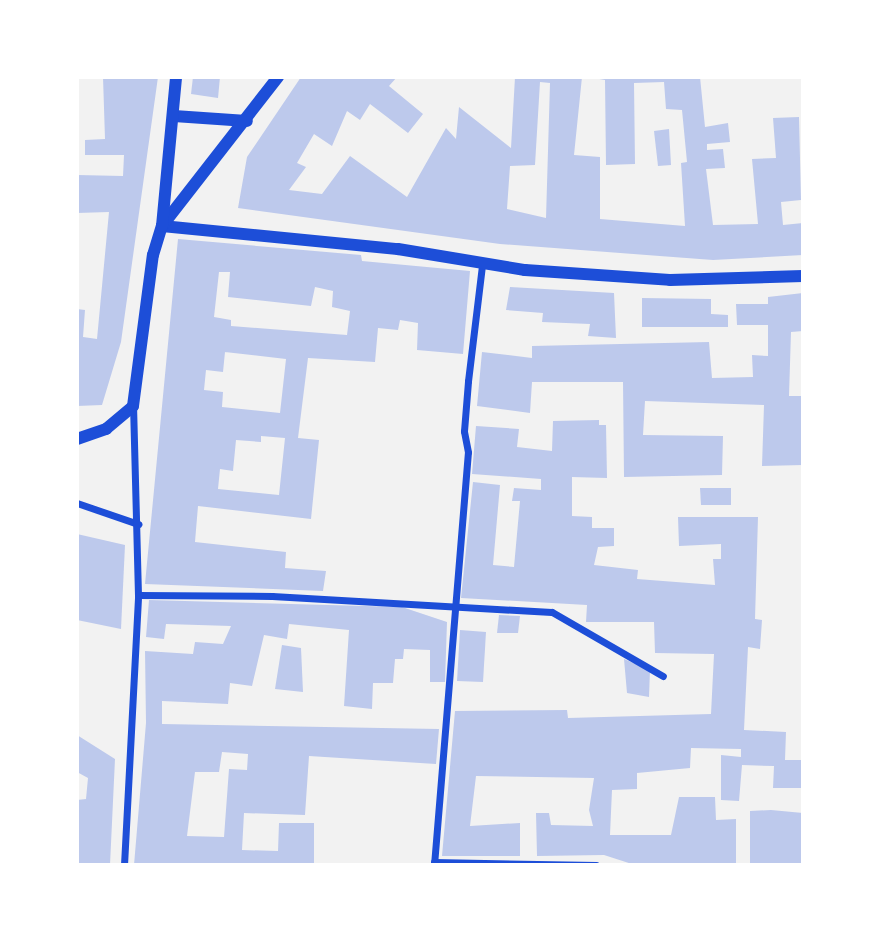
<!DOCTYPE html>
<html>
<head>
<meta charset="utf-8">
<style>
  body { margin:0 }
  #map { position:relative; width:880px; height:942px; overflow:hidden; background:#f2f2f2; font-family:"IBM Plex Sans",sans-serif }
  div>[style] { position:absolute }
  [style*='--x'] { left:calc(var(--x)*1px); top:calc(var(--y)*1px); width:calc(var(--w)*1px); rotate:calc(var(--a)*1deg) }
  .building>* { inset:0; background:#bdc9ec }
  .minor>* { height:7px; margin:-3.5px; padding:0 3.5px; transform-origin:3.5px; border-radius:3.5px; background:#1d4ed8 }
  .tertiary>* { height:12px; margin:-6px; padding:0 6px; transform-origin:6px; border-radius:6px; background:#1d4ed8 }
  span { translate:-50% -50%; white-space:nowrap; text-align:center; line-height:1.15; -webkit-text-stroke:7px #fff; paint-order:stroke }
  .frame { position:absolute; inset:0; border:79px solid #fff; pointer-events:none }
</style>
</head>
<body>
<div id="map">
  <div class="building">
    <i style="clip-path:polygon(103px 77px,158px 77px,121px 342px,102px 405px,77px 406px,77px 309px,85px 310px,83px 337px,97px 339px,109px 212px,77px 213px,77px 175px,123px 176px,124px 155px,85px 155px,85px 140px,105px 139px)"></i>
    <i style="clip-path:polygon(193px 77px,220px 77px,218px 98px,191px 94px)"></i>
    <i style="clip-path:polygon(evenodd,301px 77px,397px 77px,389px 86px,423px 114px,408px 133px,370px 104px,360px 120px,347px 111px,332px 146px,314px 134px,297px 163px,306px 167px,289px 190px,322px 194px,350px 156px,407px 197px,446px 128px,456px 139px,459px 107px,511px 148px,515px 77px,582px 77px,574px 155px,600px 157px,600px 219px,685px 226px,681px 163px,687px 162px,682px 110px,666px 109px,664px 82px,634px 83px,635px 164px,606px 165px,605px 80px,588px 77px,700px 77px,705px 127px,728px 123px,730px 142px,707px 144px,707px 150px,723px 149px,725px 168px,706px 169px,713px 225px,758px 224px,752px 159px,776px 158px,773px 118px,799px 117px,801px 200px,781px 202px,783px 225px,803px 223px,803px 255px,713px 260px,500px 244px,238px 208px,247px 157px,301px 77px,540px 82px,550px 83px,546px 218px,507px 209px,510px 166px,535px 165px,540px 82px)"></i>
    <i style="clip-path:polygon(669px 129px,671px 165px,658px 166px,654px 131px)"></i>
    <i style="clip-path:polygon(evenodd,178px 239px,361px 255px,362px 261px,470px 271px,463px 354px,417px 350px,418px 323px,400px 320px,398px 330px,378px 328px,375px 362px,308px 358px,298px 438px,319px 440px,311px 519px,198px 506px,195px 542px,286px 552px,285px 568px,326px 571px,323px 591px,145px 584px,178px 239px,219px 272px,230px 272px,228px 297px,311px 306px,315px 287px,333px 291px,332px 307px,350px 311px,347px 335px,231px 326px,231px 320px,214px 317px,219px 272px,178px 239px,225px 352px,286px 359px,280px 413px,222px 407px,223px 392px,204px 390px,206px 370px,223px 372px,225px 352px,178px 239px,261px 436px,285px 438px,279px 495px,218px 489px,220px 469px,233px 471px,236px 440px,261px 442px,261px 436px)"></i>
    <i style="clip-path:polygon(510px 287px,614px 293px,616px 338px,588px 336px,590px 324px,542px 322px,543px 313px,506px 310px)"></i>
    <i style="clip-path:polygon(803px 293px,803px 331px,791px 332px,789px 396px,803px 396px,803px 465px,762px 466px,764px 405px,645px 401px,643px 435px,723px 436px,722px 475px,624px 477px,623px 382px,532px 382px,530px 413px,477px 406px,482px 352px,532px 358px,532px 346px,709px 342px,712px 378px,753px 377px,752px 355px,768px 356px,768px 325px,737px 325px,736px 304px,768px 304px,768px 297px)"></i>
    <i style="clip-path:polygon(642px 298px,711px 299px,711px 314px,728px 315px,728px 327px,642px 327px)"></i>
    <i style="clip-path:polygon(599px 420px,599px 425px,606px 425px,607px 478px,572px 477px,572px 516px,592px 517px,592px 528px,614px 528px,614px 546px,598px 547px,594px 565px,638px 570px,637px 579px,715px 585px,713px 559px,721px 559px,721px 544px,679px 546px,678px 517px,758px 517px,755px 619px,762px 620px,760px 649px,748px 647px,744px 730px,786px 732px,785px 760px,803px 760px,803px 788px,773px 788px,774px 766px,742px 765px,739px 801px,721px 800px,721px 755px,741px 757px,741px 749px,691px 748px,690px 768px,637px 773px,637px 789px,612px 790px,610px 835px,671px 835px,679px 797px,715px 797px,716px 820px,736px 819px,736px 865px,635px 865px,604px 855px,537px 856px,536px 813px,549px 813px,551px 825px,593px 826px,589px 810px,594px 778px,476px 776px,470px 826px,520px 823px,520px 856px,442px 856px,455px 711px,567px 710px,568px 718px,711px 714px,714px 654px,655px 653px,654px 622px,586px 622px,587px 605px,461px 598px,473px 482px,500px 485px,493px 565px,514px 567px,520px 501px,512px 501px,514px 488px,541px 490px,541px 479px,472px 474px,476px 426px,519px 429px,517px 447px,552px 451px,553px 421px)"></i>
    <i style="clip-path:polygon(700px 488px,731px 488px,731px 505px,701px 505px)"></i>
    <i style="clip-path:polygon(77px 534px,125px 545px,121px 629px,77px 620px)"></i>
    <i style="clip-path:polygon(evenodd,149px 600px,402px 607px,447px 622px,445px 682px,430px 682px,430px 650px,404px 649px,403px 659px,395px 659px,393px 683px,373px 683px,372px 709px,344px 706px,349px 630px,289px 624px,287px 639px,264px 635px,252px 686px,230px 683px,228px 704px,162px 701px,162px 724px,439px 729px,436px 764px,309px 756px,305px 815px,244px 813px,242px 850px,278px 851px,279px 823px,314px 823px,314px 865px,134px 865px,146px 723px,145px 651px,193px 654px,195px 642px,223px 644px,231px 626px,166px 624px,164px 639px,146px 637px,149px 600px,222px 752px,248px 754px,247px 770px,229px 769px,224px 837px,187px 836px,195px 772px,219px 772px,222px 752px)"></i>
    <i style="clip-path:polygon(499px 615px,520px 616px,518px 633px,497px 633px)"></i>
    <i style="clip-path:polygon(460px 630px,486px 632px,483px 682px,457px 681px)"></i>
    <i style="clip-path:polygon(282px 645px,301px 648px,303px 692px,275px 689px)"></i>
    <i style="clip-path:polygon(624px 659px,650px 670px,649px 697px,627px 693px)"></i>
    <i style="clip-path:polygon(77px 735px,115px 759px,110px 865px,77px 865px,77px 800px,86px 799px,88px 778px,77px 772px)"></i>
    <i style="clip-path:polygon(771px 810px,803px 813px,803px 865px,750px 865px,750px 811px)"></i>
  </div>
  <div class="minor">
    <i style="--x:77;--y:503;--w:65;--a:19"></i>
    <i style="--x:138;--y:595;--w:134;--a:0.4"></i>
    <i style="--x:272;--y:596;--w:280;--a:3.3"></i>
    <i style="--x:552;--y:612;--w:128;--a:30"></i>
    <i style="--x:434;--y:862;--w:162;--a:1.1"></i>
    <i style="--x:124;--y:865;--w:270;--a:-87"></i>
    <i style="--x:138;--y:595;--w:189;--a:-91.5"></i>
    <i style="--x:434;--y:865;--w:414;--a:-85.3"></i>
    <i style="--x:468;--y:452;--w:21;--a:-101"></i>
    <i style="--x:464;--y:431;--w:50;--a:-85.4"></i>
    <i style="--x:468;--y:381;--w:117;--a:-83.1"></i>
  </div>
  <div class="tertiary">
    <i style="--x:174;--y:116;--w:73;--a:3.9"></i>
    <i style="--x:162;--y:226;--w:237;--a:5.6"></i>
    <i style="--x:398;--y:249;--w:129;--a:9.4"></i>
    <i style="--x:525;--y:270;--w:145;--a:3.9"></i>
    <i style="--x:670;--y:280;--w:133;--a:-1.7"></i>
    <i style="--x:162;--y:226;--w:189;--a:-52.1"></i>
    <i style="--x:77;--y:439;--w:31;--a:-19"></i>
    <i style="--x:106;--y:429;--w:35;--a:-40"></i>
    <i style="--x:133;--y:406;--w:152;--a:-82.5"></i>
    <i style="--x:153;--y:255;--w:30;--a:-73"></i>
    <i style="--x:162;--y:226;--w:150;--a:-84.6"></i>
  </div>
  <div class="frame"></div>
</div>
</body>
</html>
